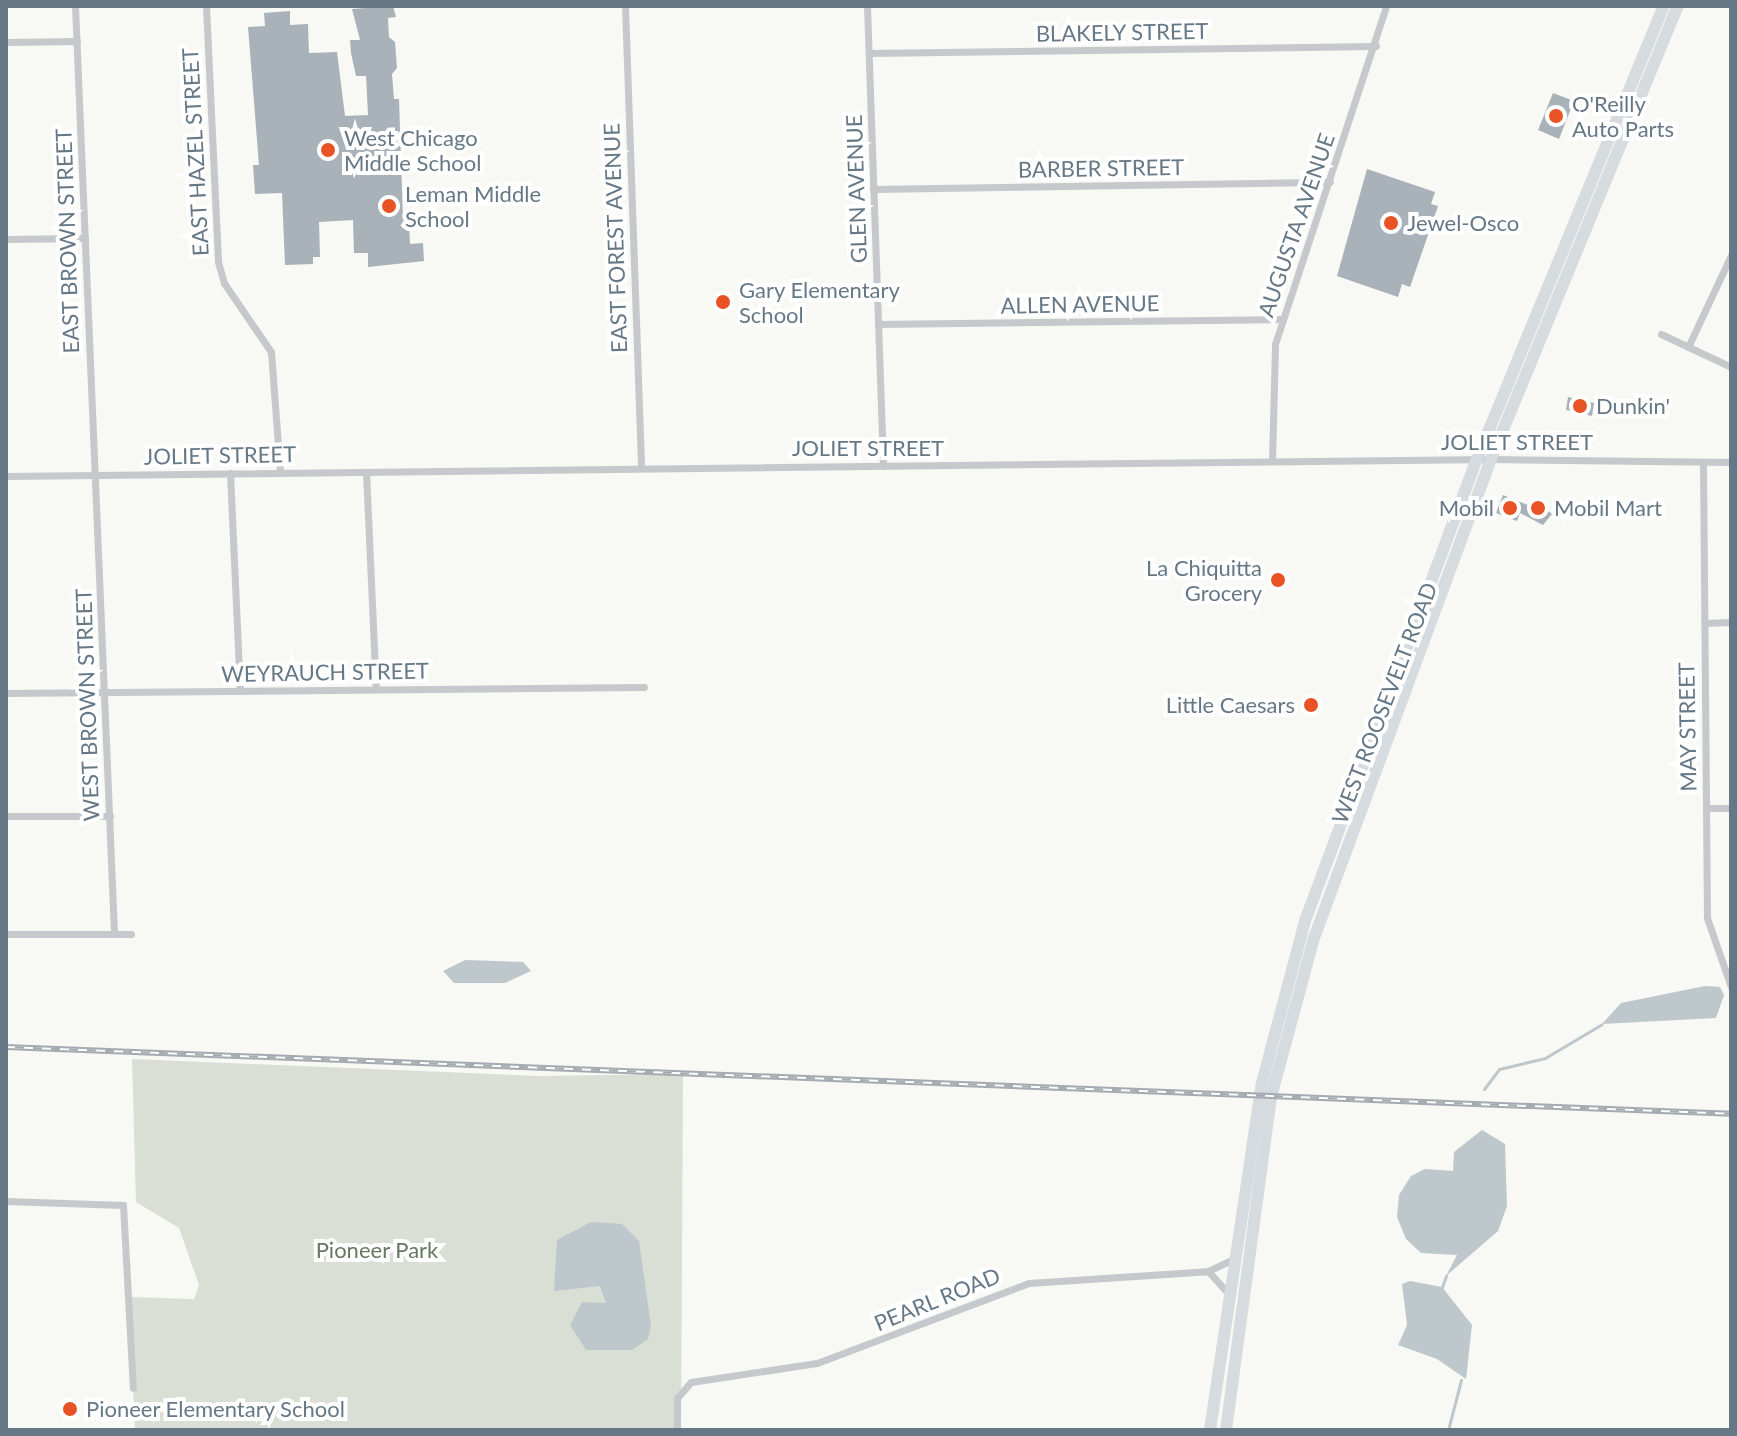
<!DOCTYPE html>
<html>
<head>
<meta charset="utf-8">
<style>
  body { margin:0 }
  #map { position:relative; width:1737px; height:1436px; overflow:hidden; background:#f8f8f4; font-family:Lato,sans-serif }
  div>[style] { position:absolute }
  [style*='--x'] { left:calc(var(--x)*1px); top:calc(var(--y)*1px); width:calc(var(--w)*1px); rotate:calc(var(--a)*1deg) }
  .green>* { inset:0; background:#d9dfd5 }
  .water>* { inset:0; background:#bdc7cc }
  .stream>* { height:3px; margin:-1.5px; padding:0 1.5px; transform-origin:1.5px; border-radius:1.5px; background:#bdc7cc }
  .building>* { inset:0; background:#a9b2b8 }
  .street>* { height:7px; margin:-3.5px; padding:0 3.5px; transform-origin:3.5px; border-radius:3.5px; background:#c5c9cc }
  .primary>* { height:12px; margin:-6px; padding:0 6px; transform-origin:6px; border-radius:6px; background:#d6dbdf }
  .rail>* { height:6px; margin-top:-3px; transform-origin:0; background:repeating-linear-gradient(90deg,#fff 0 9px,#a3aab0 0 18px); box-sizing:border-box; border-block:2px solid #a3aab0 }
  .dots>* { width:22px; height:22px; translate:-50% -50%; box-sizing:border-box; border:4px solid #fff; border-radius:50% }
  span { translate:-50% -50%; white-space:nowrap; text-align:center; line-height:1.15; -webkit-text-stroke:8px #fff; paint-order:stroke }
  .street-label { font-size:22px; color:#667886 }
  .poi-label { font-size:22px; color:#667886 }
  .left { translate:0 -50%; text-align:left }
  .right { translate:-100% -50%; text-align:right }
  .park-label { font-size:22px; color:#667861 }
  .frame { position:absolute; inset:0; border:8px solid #667886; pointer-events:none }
</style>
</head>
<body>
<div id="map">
  <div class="green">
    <i style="clip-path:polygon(132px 1059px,537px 1076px,683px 1074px,681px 1430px,135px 1430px,129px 1297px,194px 1299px,199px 1285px,179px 1228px,136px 1202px)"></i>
  </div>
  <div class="water">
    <i style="clip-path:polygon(465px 960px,523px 962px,531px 971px,505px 983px,454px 983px,443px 971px)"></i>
    <i style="clip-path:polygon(1705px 986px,1720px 987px,1724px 995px,1716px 1018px,1602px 1024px,1621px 1003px)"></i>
    <i style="clip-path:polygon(1482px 1130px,1505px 1144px,1507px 1206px,1498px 1231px,1446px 1276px,1457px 1255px,1421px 1253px,1406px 1239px,1397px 1217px,1399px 1195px,1411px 1176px,1425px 1169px,1453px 1171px,1454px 1152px)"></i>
    <i style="clip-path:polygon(591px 1222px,622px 1224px,639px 1241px,651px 1326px,648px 1339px,632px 1350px,586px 1350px,570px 1325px,582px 1302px,606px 1303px,600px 1286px,554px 1291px,557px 1240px)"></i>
    <i style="clip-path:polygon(1410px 1281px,1442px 1287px,1472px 1325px,1466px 1379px,1437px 1359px,1398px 1345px,1407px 1325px,1402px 1284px)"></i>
  </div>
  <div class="stream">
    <i style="--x:1484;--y:1089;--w:25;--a:-53"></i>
    <i style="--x:1499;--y:1069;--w:47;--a:-13.4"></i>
    <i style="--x:1545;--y:1058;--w:66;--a:-30.8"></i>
    <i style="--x:1442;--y:1287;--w:12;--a:-70"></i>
    <i style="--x:1448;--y:1430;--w:52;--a:-75.4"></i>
  </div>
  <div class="building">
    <i style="clip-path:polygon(393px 6px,396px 17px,388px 18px,389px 37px,395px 42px,397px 68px,392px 74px,394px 99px,399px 99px,403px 219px,409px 219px,410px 244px,423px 243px,424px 261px,368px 267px,368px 253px,354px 253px,353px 220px,319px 222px,320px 257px,313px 257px,313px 264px,285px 265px,282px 193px,255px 194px,253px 165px,259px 165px,248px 27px,265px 26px,264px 13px,290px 11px,290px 25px,308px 24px,309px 53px,337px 52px,345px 116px,368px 115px,366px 76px,356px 76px,351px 53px,350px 40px,360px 40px,352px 9px)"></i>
    <i style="clip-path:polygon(1553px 93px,1574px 101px,1559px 139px,1538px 130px)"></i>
    <i style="clip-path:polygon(1367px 169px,1435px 192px,1431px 204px,1438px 206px,1410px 287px,1402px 284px,1398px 297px,1337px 276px)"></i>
    <i style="clip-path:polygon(1568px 397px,1594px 403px,1592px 416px,1566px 410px)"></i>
    <i style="clip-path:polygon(1503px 495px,1533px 507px,1537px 501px,1552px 514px,1543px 525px,1520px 513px,1517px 521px,1496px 513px)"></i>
  </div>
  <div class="street">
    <i style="--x:75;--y:6;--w:928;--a:87.59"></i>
    <i style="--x:206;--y:6;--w:256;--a:87.3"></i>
    <i style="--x:218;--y:262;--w:22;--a:74"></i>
    <i style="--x:224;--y:283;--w:83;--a:55.7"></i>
    <i style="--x:271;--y:352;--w:121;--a:85.7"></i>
    <i style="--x:625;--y:6;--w:462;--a:88"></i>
    <i style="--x:867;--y:6;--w:460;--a:88"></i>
    <i style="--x:6;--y:42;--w:71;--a:-0.8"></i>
    <i style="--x:869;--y:53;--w:507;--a:-0.79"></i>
    <i style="--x:873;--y:189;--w:457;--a:-0.9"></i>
    <i style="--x:6;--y:239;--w:79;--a:-0.7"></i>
    <i style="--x:878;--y:324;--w:405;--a:-0.7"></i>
    <i style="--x:1661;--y:334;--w:77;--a:25.2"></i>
    <i style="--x:1688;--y:347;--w:102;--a:-64.9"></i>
    <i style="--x:1272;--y:461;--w:117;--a:-88.5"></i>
    <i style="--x:1275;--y:344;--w:356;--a:-71.8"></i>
    <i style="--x:1703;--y:462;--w:456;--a:89.5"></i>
    <i style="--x:1707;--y:918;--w:73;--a:70.8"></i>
    <i style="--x:366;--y:472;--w:217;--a:87.4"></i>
    <i style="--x:230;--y:473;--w:218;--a:87.4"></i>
    <i style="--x:6;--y:476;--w:1485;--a:-0.66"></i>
    <i style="--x:1491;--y:459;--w:240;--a:0.7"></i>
    <i style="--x:1704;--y:623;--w:27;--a:-2"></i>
    <i style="--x:6;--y:693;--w:638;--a:-0.54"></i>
    <i style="--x:1706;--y:808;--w:25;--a:0"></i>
    <i style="--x:6;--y:816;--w:104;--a:0"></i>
    <i style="--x:6;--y:934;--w:125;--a:0"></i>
    <i style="--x:6;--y:1201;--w:117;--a:2"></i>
    <i style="--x:123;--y:1205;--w:183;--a:86.9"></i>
    <i style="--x:1208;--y:1271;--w:31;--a:48"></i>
    <i style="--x:677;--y:1430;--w:32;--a:-90"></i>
    <i style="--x:677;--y:1398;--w:21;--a:-49"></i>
    <i style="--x:691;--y:1382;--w:127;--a:-8.6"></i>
    <i style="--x:817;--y:1363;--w:227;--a:-20.7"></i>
    <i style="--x:1029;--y:1283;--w:179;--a:-3.8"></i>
    <i style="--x:1208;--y:1271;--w:29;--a:-25"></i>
  </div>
  <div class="primary">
    <i style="--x:1210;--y:1430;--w:351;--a:-81.5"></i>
    <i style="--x:1262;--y:1083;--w:168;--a:-75.1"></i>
    <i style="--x:1305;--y:921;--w:493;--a:-69.6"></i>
    <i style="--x:1477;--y:459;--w:490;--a:-67.6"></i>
    <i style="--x:1226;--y:1430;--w:336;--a:-82.3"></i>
    <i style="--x:1271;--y:1097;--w:165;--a:-74.9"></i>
    <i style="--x:1314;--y:938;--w:511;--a:-69.72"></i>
    <i style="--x:1491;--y:459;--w:490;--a:-67.6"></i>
  </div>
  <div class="rail">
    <i style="--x:6;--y:1047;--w:1726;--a:2.22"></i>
  </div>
  <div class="dots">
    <i style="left:1556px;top:116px;background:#e85224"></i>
    <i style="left:328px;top:150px;background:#e85224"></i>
    <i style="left:389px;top:206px;background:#e85224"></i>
    <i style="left:1391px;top:223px;background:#e85224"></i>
    <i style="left:723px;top:302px;background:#e85224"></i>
    <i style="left:1580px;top:406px;background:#e85224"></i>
    <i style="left:1510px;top:508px;background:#e85224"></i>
    <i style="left:1538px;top:508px;background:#e85224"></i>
    <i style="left:1278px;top:580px;background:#e85224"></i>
    <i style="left:1311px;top:705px;background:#e85224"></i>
    <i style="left:70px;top:1409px;background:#e85224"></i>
  </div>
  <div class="street-label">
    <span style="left:1122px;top:32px;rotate:-1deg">BLAKELY STREET</span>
    <span style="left:195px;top:152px;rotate:-93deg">EAST HAZEL STREET</span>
    <span style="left:1101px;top:168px;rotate:-1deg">BARBER STREET</span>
    <span style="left:856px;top:189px;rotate:-92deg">GLEN AVENUE</span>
    <span style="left:1296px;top:225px;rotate:-71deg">AUGUSTA AVENUE</span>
    <span style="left:615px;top:238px;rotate:-92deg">EAST FOREST AVENUE</span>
    <span style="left:67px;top:241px;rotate:-92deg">EAST BROWN STREET</span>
    <span style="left:1080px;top:304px;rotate:-1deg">ALLEN AVENUE</span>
    <span style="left:1517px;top:442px">JOLIET STREET</span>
    <span style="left:868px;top:448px">JOLIET STREET</span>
    <span style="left:220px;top:455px;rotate:-1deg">JOLIET STREET</span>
    <span style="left:325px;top:672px;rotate:-1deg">WEYRAUCH STREET</span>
    <span style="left:1384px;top:703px;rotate:-69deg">WEST ROOSEVELT ROAD</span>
    <span style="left:87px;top:705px;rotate:-92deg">WEST BROWN STREET</span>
    <span style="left:1687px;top:727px;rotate:-91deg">MAY STREET</span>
    <span style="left:937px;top:1299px;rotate:-22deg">PEARL ROAD</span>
  </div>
  <div class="poi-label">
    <span class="left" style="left:1572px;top:116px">O'Reilly<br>Auto Parts</span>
    <span class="left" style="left:344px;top:150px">West Chicago<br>Middle School</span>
    <span class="left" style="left:405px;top:206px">Leman Middle<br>School</span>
    <span class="left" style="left:1407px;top:223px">Jewel-Osco</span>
    <span class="left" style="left:739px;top:302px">Gary Elementary<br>School</span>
    <span class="left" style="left:1596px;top:406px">Dunkin'</span>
    <span class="right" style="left:1494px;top:508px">Mobil</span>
    <span class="left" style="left:1554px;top:508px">Mobil Mart</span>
    <span class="right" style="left:1262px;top:580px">La Chiquitta<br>Grocery</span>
    <span class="right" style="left:1295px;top:705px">Little Caesars</span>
    <span class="left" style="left:86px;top:1409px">Pioneer Elementary School</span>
  </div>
  <div class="park-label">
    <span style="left:377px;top:1250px">Pioneer Park</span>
  </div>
  <div class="frame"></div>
</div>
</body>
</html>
